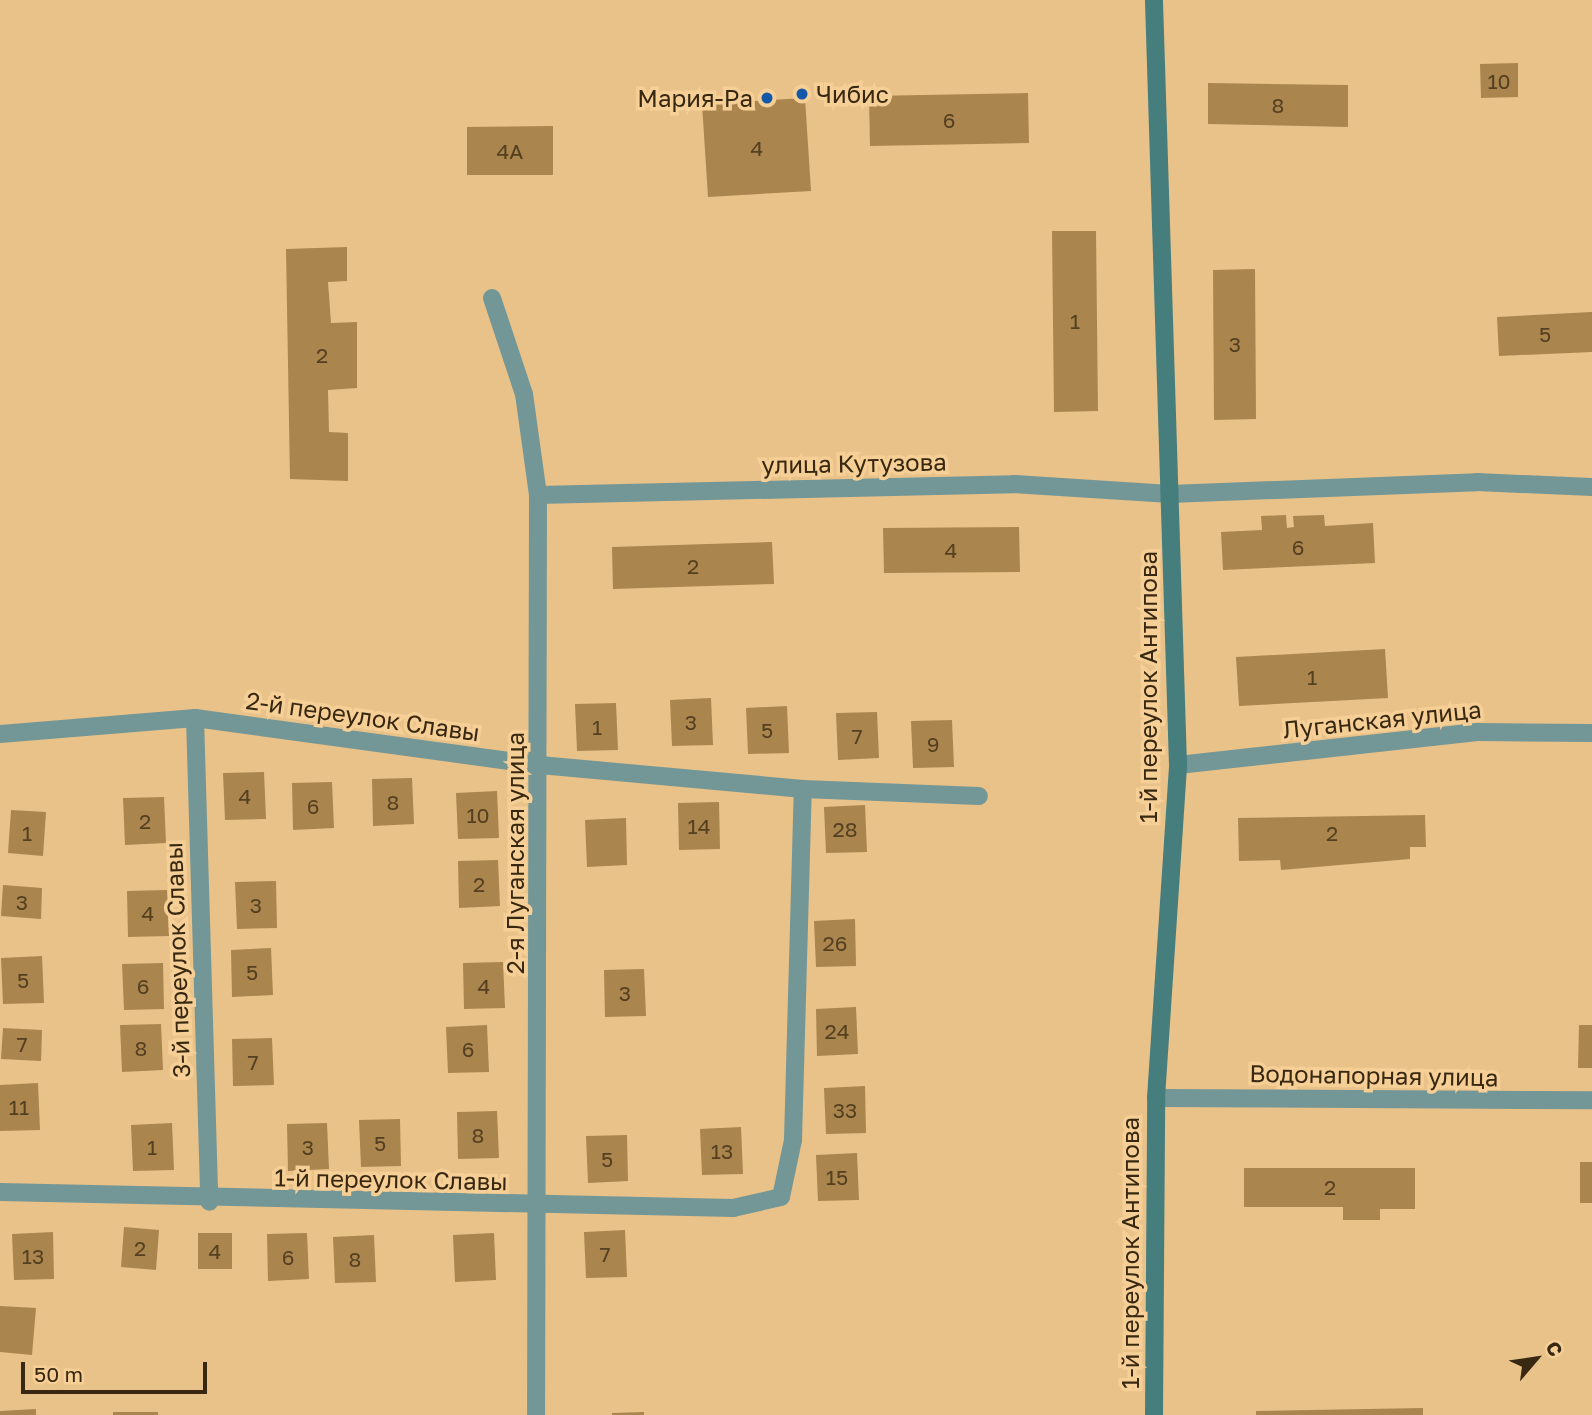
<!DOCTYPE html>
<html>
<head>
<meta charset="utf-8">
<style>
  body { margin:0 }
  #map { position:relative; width:1592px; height:1415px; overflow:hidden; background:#e9c28a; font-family:"Golos Text",sans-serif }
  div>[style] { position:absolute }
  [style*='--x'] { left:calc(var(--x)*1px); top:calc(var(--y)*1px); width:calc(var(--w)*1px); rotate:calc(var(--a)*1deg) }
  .building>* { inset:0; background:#aa854e }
  .minor>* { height:18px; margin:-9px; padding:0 9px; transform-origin:9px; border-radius:9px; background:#739696 }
  .secondary>* { height:18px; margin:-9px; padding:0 9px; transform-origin:9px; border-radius:9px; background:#467d7d }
  .dots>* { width:19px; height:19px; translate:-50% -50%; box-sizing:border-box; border:4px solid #f6cf96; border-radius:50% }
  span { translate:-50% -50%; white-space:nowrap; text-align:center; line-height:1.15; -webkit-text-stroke:7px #f6cf96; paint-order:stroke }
  .number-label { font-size:21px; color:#543f20 }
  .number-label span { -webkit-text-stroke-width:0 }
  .poi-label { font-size:24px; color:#382811 }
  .left { translate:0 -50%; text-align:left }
  .right { translate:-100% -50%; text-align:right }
  .street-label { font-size:24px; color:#382811 }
  .north { position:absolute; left:1501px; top:1324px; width:70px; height:70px; -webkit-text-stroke:5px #f6cf96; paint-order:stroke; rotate:61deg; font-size:19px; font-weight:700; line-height:28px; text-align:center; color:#382811 }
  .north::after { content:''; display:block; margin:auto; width:24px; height:32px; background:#382811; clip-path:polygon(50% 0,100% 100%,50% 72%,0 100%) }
  .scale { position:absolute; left:21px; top:1362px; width:186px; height:32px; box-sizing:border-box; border:4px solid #382811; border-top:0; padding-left:9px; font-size:21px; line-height:24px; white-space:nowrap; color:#382811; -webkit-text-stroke:5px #f6cf96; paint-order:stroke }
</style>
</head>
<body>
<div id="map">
  <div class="building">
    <i style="clip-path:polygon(1518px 63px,1518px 97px,1481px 98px,1480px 64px)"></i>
    <i style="clip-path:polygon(1208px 83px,1348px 85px,1348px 127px,1208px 124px)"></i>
    <i style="clip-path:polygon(1028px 93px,1029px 143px,870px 146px,869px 96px)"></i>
    <i style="clip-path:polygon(805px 98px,811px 191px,708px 197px,702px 104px)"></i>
    <i style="clip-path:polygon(553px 126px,553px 175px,467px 175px,467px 127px)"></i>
    <i style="clip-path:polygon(1052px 231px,1096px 231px,1098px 411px,1054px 412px)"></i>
    <i style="clip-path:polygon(347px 247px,347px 281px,328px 282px,331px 323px,357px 322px,357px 388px,328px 390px,329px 432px,348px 433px,348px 481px,290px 479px,286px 249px)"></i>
    <i style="clip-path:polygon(1255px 269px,1256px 419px,1214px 420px,1213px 270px)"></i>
    <i style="clip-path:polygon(1592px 312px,1592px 352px,1499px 356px,1497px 317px)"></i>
    <i style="clip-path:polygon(1286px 515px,1287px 528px,1294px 527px,1293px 516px,1324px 515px,1325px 526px,1373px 523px,1375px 563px,1223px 570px,1221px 532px,1262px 530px,1261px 516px)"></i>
    <i style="clip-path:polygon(1019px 527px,1020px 572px,884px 573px,883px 528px)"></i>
    <i style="clip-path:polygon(772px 542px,774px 584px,613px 589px,612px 547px)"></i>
    <i style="clip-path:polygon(1385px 649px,1388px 698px,1239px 706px,1236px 657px)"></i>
    <i style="clip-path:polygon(711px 698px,713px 745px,672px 746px,670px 700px)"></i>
    <i style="clip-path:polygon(616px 703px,618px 750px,577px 751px,575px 704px)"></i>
    <i style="clip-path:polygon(787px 706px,789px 753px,748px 754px,746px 708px)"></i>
    <i style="clip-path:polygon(877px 712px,879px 758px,838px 760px,836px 713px)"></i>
    <i style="clip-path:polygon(952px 720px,954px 767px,913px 768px,911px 721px)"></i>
    <i style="clip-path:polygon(264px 772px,266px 819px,225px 820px,223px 773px)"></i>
    <i style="clip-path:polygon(412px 778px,414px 824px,373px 826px,372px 779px)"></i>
    <i style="clip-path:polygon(332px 782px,334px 828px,293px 830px,292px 783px)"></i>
    <i style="clip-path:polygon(497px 791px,499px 838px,458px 839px,456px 793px)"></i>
    <i style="clip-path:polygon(164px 797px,166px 843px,125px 845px,123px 798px)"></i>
    <i style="clip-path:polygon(719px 802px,720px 849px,679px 850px,678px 803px)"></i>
    <i style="clip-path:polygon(865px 805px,867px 852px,826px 853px,824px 807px)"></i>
    <i style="clip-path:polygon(11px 810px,46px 812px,43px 856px,8px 853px)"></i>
    <i style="clip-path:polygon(1425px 815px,1426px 847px,1410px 847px,1410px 859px,1281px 870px,1280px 860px,1239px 861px,1238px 818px)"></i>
    <i style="clip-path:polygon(626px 818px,627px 865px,587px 867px,585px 820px)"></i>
    <i style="clip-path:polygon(498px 860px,500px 906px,459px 908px,458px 861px)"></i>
    <i style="clip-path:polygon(276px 881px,277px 928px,237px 929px,235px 882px)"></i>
    <i style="clip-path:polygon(3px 885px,42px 888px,41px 919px,1px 916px)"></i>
    <i style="clip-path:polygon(167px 890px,169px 936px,128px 937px,127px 891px)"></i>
    <i style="clip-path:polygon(855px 919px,856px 966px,816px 967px,814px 921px)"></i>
    <i style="clip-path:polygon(271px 948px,273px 995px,232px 997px,231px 950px)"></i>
    <i style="clip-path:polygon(42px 956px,44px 1003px,3px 1004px,1px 958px)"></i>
    <i style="clip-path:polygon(503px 962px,505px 1008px,464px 1009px,463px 963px)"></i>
    <i style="clip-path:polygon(163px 963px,164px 1009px,124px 1010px,122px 964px)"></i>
    <i style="clip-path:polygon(644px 969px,646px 1016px,605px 1017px,604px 970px)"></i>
    <i style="clip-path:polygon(856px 1007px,858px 1054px,817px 1056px,816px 1009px)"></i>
    <i style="clip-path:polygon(161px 1024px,163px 1070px,122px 1072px,120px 1025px)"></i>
    <i style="clip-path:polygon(487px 1025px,489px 1072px,448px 1073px,446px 1027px)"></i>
    <i style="clip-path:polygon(1579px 1025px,1592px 1025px,1592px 1068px,1578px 1068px)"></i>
    <i style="clip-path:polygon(3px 1028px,42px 1030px,41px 1061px,1px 1059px)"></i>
    <i style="clip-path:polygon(272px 1038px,274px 1085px,233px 1086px,232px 1039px)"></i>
    <i style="clip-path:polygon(38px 1083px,40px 1130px,0 1131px,0 1085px)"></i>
    <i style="clip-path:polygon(865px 1086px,866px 1133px,826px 1134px,824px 1088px)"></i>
    <i style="clip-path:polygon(497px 1111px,499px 1158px,458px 1159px,457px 1112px)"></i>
    <i style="clip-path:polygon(400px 1119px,401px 1166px,361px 1167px,359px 1120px)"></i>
    <i style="clip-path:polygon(172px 1123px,174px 1170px,133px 1171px,131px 1125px)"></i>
    <i style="clip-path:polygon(327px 1123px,329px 1169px,288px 1171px,287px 1124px)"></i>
    <i style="clip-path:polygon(741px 1127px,743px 1174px,702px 1175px,700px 1129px)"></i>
    <i style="clip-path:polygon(627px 1135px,628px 1181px,588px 1183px,586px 1136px)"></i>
    <i style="clip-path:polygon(857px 1153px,859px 1200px,818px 1201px,816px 1155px)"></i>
    <i style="clip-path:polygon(1580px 1162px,1592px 1162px,1592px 1203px,1580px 1203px)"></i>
    <i style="clip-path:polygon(1244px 1168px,1415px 1168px,1415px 1209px,1380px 1209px,1380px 1220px,1343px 1220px,1343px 1207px,1244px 1207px)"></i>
    <i style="clip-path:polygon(124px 1227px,159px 1230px,156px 1270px,121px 1267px)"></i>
    <i style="clip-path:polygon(625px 1230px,627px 1277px,586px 1278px,584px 1232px)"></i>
    <i style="clip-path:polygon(53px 1232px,54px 1279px,14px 1280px,12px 1234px)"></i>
    <i style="clip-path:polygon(198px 1233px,232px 1233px,232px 1269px,198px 1269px)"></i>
    <i style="clip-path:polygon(307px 1233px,309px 1279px,268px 1281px,267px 1234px)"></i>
    <i style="clip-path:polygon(494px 1233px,496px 1280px,455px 1282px,453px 1235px)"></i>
    <i style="clip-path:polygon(374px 1235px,376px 1282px,335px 1283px,333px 1237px)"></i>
    <i style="clip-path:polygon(0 1306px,36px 1308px,32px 1355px,0 1352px)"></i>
    <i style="clip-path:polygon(1423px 1408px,1423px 1415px,1256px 1415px,1256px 1411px)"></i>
    <i style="clip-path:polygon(36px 1409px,36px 1415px,0 1415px,0 1411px)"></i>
    <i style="clip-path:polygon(113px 1412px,158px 1412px,158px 1415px,113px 1415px)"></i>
    <i style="clip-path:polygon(644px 1412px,644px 1415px,612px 1415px,612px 1413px)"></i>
  </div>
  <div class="minor">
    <i style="--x:492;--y:298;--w:101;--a:71.6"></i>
    <i style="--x:524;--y:394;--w:102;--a:82.1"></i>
    <i style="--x:538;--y:495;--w:920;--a:90.12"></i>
    <i style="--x:538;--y:495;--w:476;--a:-1.3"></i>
    <i style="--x:1014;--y:484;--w:156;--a:3.7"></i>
    <i style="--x:1170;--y:494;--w:307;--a:-2.2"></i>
    <i style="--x:1477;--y:482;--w:115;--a:2.5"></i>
    <i style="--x:195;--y:718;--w:484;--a:88.3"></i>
    <i style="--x:0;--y:734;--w:196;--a:-4.7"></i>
    <i style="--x:195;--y:718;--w:348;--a:7.8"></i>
    <i style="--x:540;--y:765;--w:264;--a:5.2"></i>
    <i style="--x:803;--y:789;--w:176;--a:2.3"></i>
    <i style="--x:1178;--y:765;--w:301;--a:-6.3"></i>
    <i style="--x:1477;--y:732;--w:115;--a:0.5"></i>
    <i style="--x:1156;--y:1098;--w:436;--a:0.3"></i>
    <i style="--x:0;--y:1192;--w:733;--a:1.25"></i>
    <i style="--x:733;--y:1208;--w:49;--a:-12.9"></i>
    <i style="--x:781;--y:1197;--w:58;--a:-78.1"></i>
    <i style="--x:793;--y:1140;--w:351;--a:-88.4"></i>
  </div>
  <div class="secondary">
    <i style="--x:1154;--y:1415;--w:317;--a:-89.6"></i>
    <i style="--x:1156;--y:1098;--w:334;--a:-86.2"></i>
    <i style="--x:1178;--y:765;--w:765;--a:-91.8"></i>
  </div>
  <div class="dots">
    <i style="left:802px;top:94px;background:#1658a8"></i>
    <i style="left:767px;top:98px;background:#1658a8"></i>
  </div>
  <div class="number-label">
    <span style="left:1499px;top:81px">10</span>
    <span style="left:1278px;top:105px">8</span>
    <span style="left:949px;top:120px">6</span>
    <span style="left:757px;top:148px">4</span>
    <span style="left:510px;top:151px">4А</span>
    <span style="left:1075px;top:321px">1</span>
    <span style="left:1545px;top:334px">5</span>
    <span style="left:1235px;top:344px">3</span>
    <span style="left:322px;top:355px">2</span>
    <span style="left:1298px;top:547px">6</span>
    <span style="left:951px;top:550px">4</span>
    <span style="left:693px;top:566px">2</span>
    <span style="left:1312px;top:677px">1</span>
    <span style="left:691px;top:722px">3</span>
    <span style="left:597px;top:727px">1</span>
    <span style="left:767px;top:730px">5</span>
    <span style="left:857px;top:736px">7</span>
    <span style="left:933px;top:744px">9</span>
    <span style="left:245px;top:796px">4</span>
    <span style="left:393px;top:802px">8</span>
    <span style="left:313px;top:806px">6</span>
    <span style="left:478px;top:815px">10</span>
    <span style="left:145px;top:821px">2</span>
    <span style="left:699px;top:826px">14</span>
    <span style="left:845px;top:829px">28</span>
    <span style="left:27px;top:833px">1</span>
    <span style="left:1332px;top:833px">2</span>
    <span style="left:479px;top:884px">2</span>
    <span style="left:22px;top:902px">3</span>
    <span style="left:256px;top:905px">3</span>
    <span style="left:148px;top:913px">4</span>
    <span style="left:835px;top:943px">26</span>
    <span style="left:252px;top:972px">5</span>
    <span style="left:23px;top:980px">5</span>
    <span style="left:143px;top:986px">6</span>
    <span style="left:484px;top:986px">4</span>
    <span style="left:625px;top:993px">3</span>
    <span style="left:837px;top:1031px">24</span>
    <span style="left:22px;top:1044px">7</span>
    <span style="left:141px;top:1048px">8</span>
    <span style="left:468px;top:1049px">6</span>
    <span style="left:253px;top:1062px">7</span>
    <span style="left:19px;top:1107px">11</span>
    <span style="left:845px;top:1110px">33</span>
    <span style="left:478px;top:1135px">8</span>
    <span style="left:380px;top:1143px">5</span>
    <span style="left:152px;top:1147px">1</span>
    <span style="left:308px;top:1147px">3</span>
    <span style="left:722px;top:1151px">13</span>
    <span style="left:607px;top:1159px">5</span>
    <span style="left:837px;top:1177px">15</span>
    <span style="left:1330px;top:1187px">2</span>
    <span style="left:140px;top:1248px">2</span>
    <span style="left:215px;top:1251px">4</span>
    <span style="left:605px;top:1254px">7</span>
    <span style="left:33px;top:1256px">13</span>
    <span style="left:288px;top:1257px">6</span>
    <span style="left:355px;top:1259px">8</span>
  </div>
  <div class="poi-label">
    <span class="left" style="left:816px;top:94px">Чибис</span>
    <span class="right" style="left:753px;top:98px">Мария-Ра</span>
  </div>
  <div class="street-label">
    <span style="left:854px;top:463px;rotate:-1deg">улица Кутузова</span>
    <span style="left:1148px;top:687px;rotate:-90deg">1-й переулок Антипова</span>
    <span style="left:363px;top:716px;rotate:8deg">2-й переулок Славы</span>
    <span style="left:1382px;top:719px;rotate:-6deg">Луганская улица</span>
    <span style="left:515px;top:853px;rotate:-90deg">2-я Луганская улица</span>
    <span style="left:177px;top:960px;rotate:-92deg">3-й переулок Славы</span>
    <span style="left:1374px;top:1075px;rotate:1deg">Водонапорная улица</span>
    <span style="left:391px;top:1179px;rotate:1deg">1-й переулок Славы</span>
    <span style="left:1130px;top:1253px;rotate:-90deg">1-й переулок Антипова</span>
  </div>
  <div class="north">С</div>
  <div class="scale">50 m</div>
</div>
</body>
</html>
